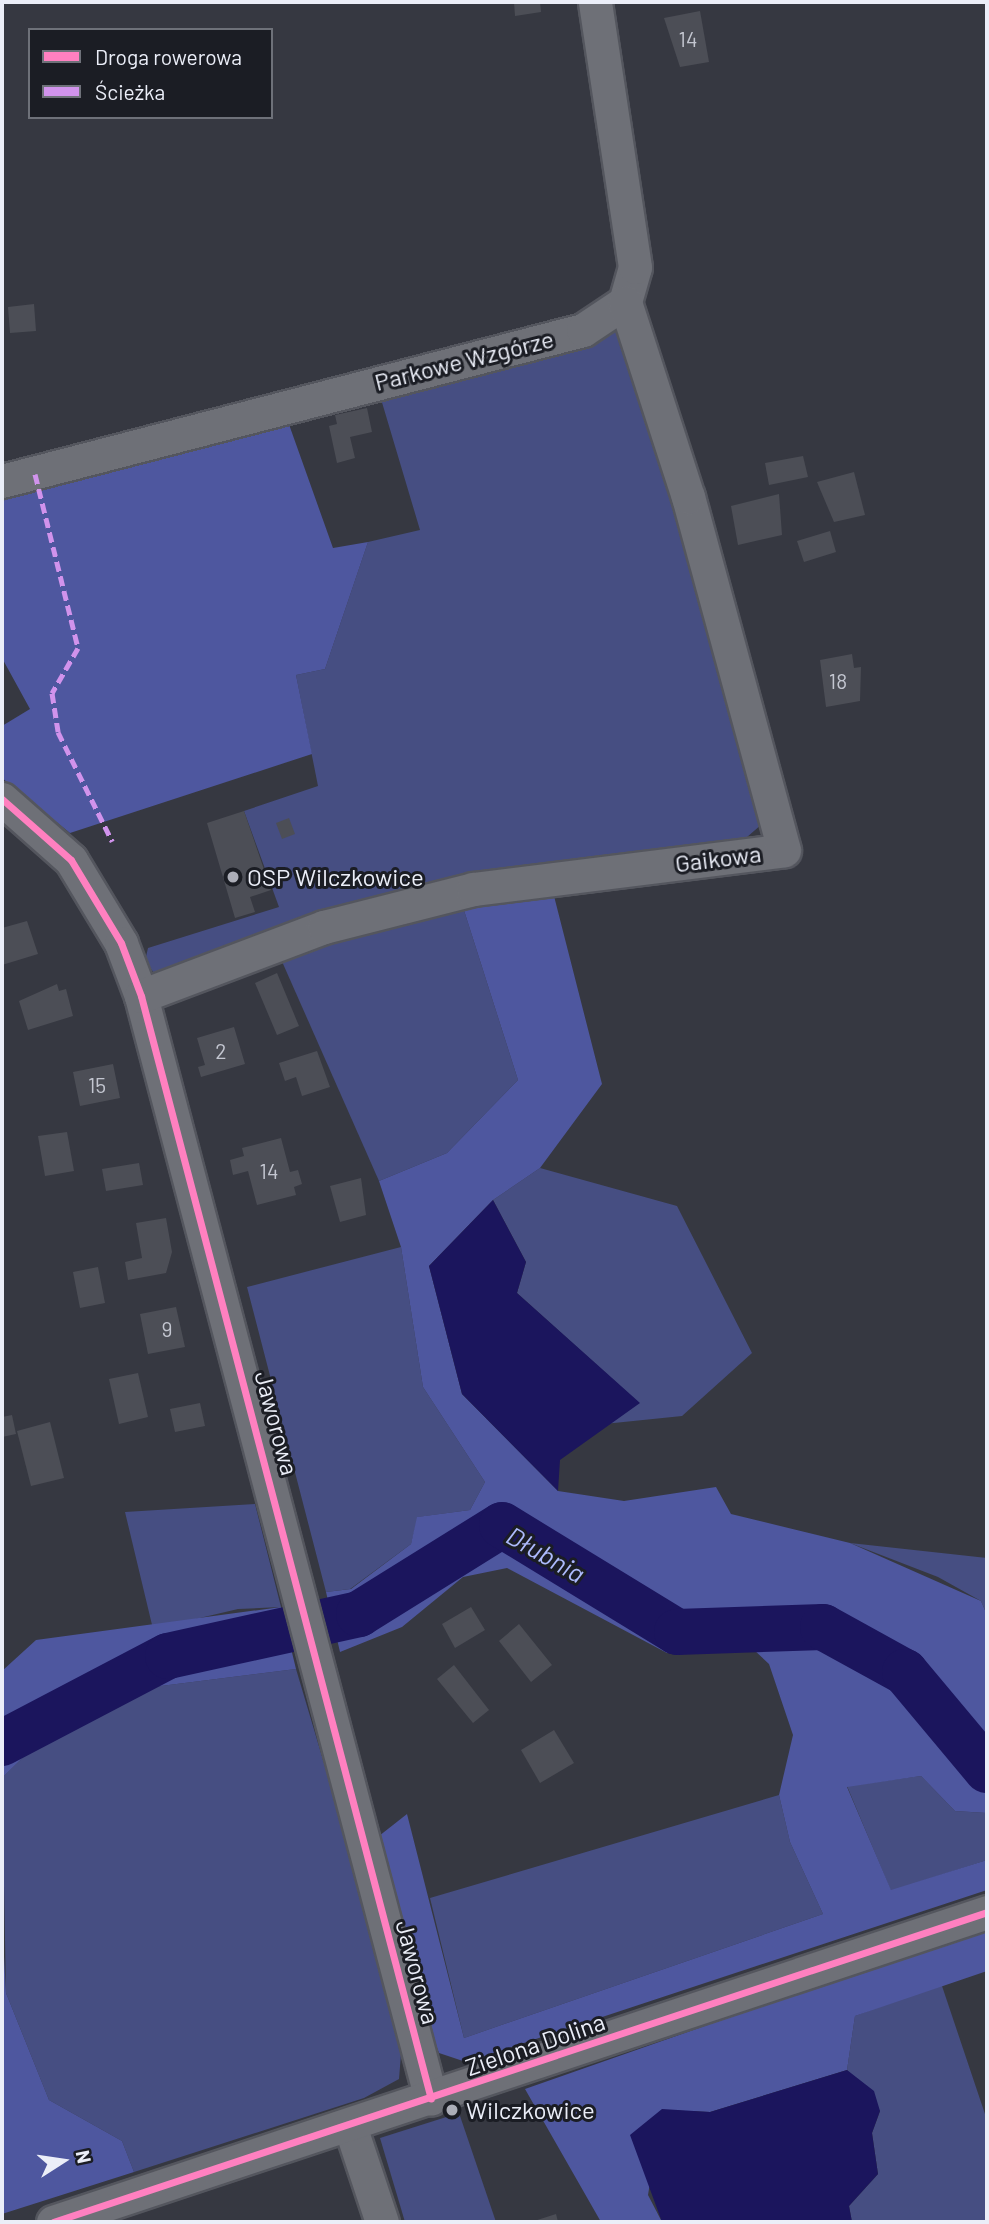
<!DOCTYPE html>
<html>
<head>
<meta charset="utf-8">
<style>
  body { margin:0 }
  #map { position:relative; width:989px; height:2224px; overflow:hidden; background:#363841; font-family:Barlow,sans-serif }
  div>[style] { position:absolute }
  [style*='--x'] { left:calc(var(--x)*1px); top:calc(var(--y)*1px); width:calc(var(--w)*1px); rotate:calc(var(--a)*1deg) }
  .green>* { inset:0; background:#464e82 }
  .forest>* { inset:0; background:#4e579f }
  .water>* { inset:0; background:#1b155d }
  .river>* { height:46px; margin:-23px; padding:0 23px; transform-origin:23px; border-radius:23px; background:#1b155d }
  .building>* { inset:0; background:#4c4e56 }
  .roads { filter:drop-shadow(2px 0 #54565e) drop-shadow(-2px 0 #54565e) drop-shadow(0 2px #54565e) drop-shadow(0 -2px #54565e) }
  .minor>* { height:33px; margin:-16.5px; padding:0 16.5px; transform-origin:16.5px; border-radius:16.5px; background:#6e7077 }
  .quiet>* { height:5px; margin-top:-2.5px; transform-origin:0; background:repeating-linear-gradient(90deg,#d193ec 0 10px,transparent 0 15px) }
  .cycleway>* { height:7px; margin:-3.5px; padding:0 3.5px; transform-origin:3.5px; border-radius:3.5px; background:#ff80c0 }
  .dots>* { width:19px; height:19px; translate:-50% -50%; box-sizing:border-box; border:4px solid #1b1d24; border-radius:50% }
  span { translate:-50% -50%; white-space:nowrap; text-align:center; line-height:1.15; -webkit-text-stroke:6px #1b1d24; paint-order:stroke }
  .number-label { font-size:21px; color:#c3c6d0 }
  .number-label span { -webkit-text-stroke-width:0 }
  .street-label { font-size:24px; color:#ebeef8 }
  .poi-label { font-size:24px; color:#ebeef8 }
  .left { translate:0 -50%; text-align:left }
  .water-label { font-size:26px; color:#adbafc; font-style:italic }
  .frame { position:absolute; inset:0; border:4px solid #ebeef8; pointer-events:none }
  .legend { position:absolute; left:28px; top:28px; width:245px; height:91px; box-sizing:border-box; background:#1b1d24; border:2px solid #6e7179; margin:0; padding:9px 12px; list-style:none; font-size:21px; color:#ebeef8 }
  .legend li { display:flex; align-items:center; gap:14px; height:35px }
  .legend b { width:35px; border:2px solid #6e7179 }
  .north { position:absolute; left:28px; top:2126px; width:70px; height:70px; -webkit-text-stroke:5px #1b1d24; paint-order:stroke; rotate:78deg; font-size:19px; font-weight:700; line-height:28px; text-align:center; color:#ebeef8 }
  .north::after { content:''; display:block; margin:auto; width:24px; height:32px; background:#ebeef8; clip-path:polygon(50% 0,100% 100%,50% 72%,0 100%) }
</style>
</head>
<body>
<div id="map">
  <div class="green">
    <i style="clip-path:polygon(619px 325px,686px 524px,690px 569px,704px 597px,762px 824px,739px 844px,154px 973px,145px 961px,148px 948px,279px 907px,244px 811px,318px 786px,296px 675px,325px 669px,368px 542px,420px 530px,378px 389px)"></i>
    <i style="clip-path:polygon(462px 904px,518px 1080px,447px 1153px,379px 1181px,280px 957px,387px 920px)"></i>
    <i style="clip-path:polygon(540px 1168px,677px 1206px,752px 1353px,682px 1416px,604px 1424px,639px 1403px,517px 1293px,526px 1262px,493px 1200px)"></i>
    <i style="clip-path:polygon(401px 1247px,423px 1387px,485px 1482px,470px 1510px,418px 1517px,411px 1544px,350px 1589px,326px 1592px,247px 1287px)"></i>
    <i style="clip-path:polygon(255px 1504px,281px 1607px,238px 1609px,153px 1629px,125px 1512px)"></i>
    <i style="clip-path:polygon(850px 1543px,987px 1558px,987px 1615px,981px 1601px,938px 1577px)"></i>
    <i style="clip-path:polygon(296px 1669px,403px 2029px,399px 2079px,364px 2098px,134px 2172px,122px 2141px,49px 2100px,6px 1993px,2px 1778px,56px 1725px,129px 1690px)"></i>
    <i style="clip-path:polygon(921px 1776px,955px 1811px,987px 1813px,987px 1860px,891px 1891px,847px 1786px)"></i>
    <i style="clip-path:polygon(779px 1795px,790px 1842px,823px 1914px,464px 2038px,430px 1898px)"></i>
    <i style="clip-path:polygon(941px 1983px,987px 2120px,987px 2222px,852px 2222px,849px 2206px,878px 2174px,872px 2133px,880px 2111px,847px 2070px,855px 2016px)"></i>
    <i style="clip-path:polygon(459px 2113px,496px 2222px,405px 2222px,380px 2138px)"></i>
  </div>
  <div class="forest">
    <i style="clip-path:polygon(286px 416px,333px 548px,368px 542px,325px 669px,296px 675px,312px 754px,70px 833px,2px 778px,2px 726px,30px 709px,2px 658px,2px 493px)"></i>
    <i style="clip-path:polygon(554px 896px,602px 1084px,540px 1168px,493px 1200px,429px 1266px,462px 1394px,558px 1491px,624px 1501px,716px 1487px,731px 1514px,850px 1543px,981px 1601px,987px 1615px,987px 1813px,955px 1811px,921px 1776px,847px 1787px,891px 1890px,987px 1860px,987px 1890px,466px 2062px,439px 2053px,428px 2025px,379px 1836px,407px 1814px,464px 2038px,823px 1914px,790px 1842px,779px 1795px,793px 1735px,769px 1664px,753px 1649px,667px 1653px,507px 1568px,463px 1577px,402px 1627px,340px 1652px,326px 1592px,351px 1589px,411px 1544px,417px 1517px,470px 1510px,485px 1482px,423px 1387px,401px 1247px,379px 1181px,447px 1153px,518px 1080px,462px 904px)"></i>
    <i style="clip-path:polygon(281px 1607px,296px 1669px,129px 1690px,56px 1725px,2px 1778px,2px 1671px,36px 1640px)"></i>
    <i style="clip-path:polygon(2px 1919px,6px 1993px,49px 2100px,122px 2141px,134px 2172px,2px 2214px)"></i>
    <i style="clip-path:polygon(987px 1927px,987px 1971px,855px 2016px,847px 2070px,710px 2112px,662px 2110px,648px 2195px,662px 2222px,601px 2222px,525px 2089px)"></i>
  </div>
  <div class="water">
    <i style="clip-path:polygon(493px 1200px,526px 1262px,517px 1293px,640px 1403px,560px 1460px,558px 1491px,462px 1394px,429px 1266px)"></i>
    <i style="clip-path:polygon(847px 2070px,874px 2091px,880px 2111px,872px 2133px,878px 2174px,849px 2206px,852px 2222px,662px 2222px,630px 2135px,662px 2109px,710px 2112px)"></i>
  </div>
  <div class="river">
    <i style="--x:2;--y:1743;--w:187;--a:-27.7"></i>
    <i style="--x:168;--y:1656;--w:196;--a:-12.4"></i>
    <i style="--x:359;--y:1614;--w:168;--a:-31.9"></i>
    <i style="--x:502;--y:1525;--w:205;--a:31.4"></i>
    <i style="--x:677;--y:1632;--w:146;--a:-2"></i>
    <i style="--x:823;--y:1627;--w:94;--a:28.8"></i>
    <i style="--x:905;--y:1672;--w:128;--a:50.1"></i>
  </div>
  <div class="building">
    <i style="clip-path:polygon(514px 2px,540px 2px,541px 12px,515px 16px)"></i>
    <i style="clip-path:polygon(700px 11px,709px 62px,680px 67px,664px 18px)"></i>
    <i style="clip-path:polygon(34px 304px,36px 331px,10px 333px,8px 307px)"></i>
    <i style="clip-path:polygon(367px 408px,372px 432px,350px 437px,355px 458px,337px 463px,329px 426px,337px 424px,335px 415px)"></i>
    <i style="clip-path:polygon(803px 456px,808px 477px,769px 485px,765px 463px)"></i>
    <i style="clip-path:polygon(854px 472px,865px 515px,834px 522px,817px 482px)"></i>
    <i style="clip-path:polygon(779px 494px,782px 535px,738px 545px,731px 506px)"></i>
    <i style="clip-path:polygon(830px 531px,836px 552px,804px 562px,797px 541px)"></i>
    <i style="clip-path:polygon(852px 654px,854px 668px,861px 667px,860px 701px,826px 707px,820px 660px)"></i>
    <i style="clip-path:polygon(244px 811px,271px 890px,250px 897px,255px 912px,235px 918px,207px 823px)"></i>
    <i style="clip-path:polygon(289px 818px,295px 834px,282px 839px,276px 823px)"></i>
    <i style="clip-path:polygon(27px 921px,38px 954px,2px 965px,2px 928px)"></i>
    <i style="clip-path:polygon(277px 973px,299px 1026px,277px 1035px,255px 983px)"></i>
    <i style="clip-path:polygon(57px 984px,59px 991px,66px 989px,73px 1016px,28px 1030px,19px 1001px)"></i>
    <i style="clip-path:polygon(234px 1027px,245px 1064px,201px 1077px,198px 1067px,205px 1065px,197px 1038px)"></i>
    <i style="clip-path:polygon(317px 1051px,330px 1087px,302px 1096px,296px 1077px,285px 1081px,279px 1063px)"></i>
    <i style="clip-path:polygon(113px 1064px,120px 1098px,80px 1106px,73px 1072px)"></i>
    <i style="clip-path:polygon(67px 1132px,74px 1171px,45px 1176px,38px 1136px)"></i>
    <i style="clip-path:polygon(281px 1138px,290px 1172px,298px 1170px,302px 1184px,294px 1187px,296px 1195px,257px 1205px,248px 1171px,233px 1175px,230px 1160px,244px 1156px,242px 1148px)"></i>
    <i style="clip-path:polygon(139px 1163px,143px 1185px,106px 1191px,102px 1169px)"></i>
    <i style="clip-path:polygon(361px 1178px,366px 1215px,340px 1222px,330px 1186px)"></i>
    <i style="clip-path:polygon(166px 1218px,172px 1252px,166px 1273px,128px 1280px,125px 1262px,142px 1258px,136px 1223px)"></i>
    <i style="clip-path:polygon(98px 1267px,105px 1303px,80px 1308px,73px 1272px)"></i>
    <i style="clip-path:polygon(176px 1307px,185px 1347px,148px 1354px,140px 1314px)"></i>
    <i style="clip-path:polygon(138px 1373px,148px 1417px,119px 1424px,109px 1379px)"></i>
    <i style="clip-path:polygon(200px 1403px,205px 1426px,175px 1432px,170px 1409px)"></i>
    <i style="clip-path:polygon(12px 1415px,16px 1434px,2px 1437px,2px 1417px)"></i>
    <i style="clip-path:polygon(50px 1422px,64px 1478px,31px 1486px,17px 1431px)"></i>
    <i style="clip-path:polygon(471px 1607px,485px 1630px,455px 1648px,442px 1624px)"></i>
    <i style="clip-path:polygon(519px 1624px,552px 1665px,531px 1682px,499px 1641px)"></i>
    <i style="clip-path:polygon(454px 1665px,489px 1710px,473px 1723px,437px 1679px)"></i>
    <i style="clip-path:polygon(554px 1730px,574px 1763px,540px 1783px,521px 1750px)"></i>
    <i style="clip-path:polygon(556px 2214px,558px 2222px,531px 2222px)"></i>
  </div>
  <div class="roads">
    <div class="minor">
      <i style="--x:2;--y:481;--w:600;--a:-14.57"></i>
      <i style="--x:583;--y:330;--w:50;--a:-33.7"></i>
      <i style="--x:625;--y:302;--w:36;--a:-74"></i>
      <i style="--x:635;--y:267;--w:268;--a:-98.6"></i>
      <i style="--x:2;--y:799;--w:92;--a:41.5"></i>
      <i style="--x:71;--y:860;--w:97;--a:58.9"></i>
      <i style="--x:121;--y:943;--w:57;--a:69.3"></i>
      <i style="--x:141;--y:996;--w:1140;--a:75.27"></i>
      <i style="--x:141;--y:996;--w:196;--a:-20.7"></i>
      <i style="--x:324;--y:927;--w:154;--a:-14.3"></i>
      <i style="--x:473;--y:889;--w:313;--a:-7.1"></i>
      <i style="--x:784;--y:850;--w:366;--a:-105.2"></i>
      <i style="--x:688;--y:497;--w:205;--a:-107.9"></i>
      <i style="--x:350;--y:2126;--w:101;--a:71.6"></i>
      <i style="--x:53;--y:2222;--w:984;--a:-18.36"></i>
    </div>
  </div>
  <div class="quiet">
    <i style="--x:35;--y:474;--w:179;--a:76.1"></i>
    <i style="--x:78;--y:648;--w:52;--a:120"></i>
    <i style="--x:52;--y:693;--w:39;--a:81"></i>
    <i style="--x:58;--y:732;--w:122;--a:63.6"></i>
  </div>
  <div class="cycleway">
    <i style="--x:2;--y:799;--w:92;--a:41.5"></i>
    <i style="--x:71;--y:860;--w:97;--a:58.9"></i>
    <i style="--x:121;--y:943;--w:57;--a:69.3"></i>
    <i style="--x:141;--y:996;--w:1140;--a:75.27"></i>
    <i style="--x:53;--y:2222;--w:984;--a:-18.36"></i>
  </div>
  <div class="dots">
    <i style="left:233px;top:877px;background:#acaeb8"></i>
    <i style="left:452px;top:2110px;background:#acaeb8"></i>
  </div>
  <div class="number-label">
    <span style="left:688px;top:39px">14</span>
    <span style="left:838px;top:681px">18</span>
    <span style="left:221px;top:1051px">2</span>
    <span style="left:97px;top:1085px">15</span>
    <span style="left:269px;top:1171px">14</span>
    <span style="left:167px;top:1329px">9</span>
  </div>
  <div class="street-label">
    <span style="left:464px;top:360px;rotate:-14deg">Parkowe Wzgórze</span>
    <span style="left:718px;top:858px;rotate:-7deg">Gaikowa</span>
    <span style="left:277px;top:1423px;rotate:75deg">Jaworowa</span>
    <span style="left:418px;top:1972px;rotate:75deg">Jaworowa</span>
    <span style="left:535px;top:2044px;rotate:-19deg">Zielona Dolina</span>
  </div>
  <div class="poi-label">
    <span class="left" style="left:247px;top:877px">OSP Wilczkowice</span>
    <span class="left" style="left:466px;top:2110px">Wilczkowice</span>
  </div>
  <div class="water-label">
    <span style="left:546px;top:1554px;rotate:30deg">Dłubnia</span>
  </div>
  <div class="frame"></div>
  <ul class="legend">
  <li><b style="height:9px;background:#ff80c0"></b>Droga rowerowa</li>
  <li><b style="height:9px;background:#d193ec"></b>Ścieżka</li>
  </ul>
  <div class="north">N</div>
</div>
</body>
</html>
